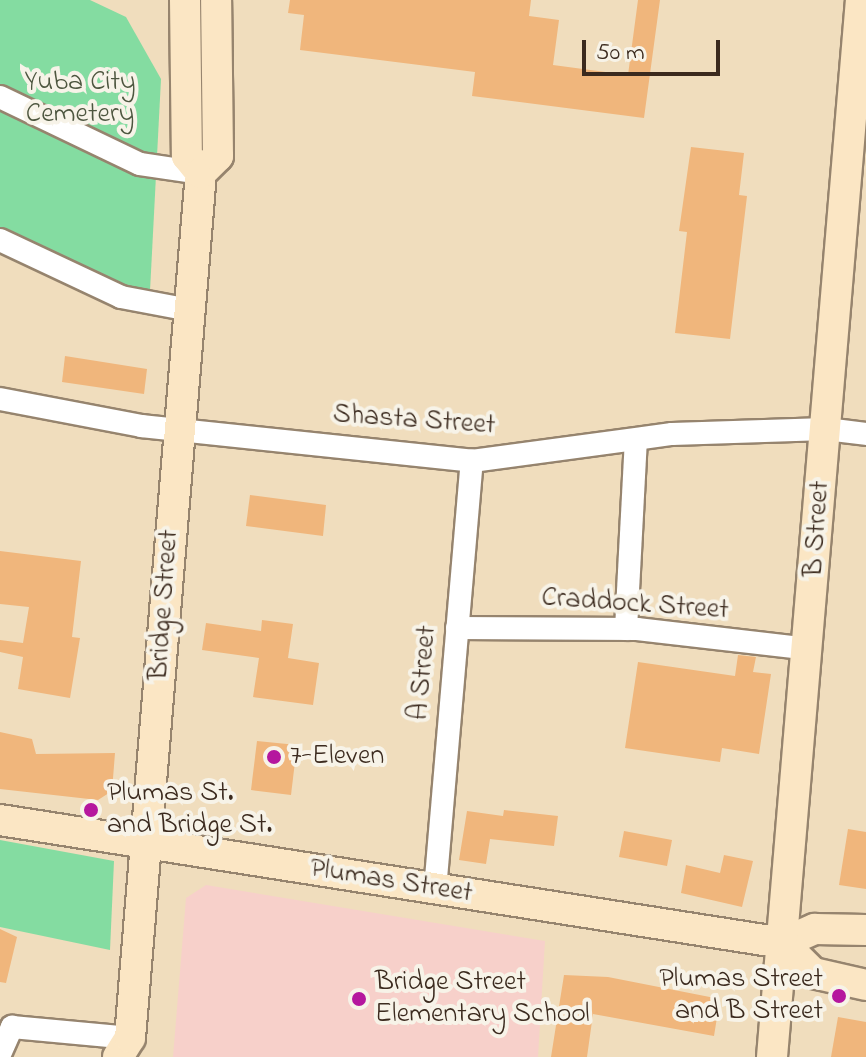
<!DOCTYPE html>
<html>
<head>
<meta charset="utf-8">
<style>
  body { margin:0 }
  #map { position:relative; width:866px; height:1057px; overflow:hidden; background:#f0ddbd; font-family:"Indie Flower",sans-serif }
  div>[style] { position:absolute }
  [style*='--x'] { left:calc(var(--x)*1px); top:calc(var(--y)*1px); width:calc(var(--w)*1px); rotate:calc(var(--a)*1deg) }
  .built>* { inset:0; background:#f7d0ca }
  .green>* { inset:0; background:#84dca1 }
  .building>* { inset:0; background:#f0b67c }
  .roads { filter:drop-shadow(2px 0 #96846e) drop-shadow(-2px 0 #96846e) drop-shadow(0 2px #96846e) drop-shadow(0 -2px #96846e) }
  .street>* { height:22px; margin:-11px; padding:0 11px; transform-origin:11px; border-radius:11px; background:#fff }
  .secondary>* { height:30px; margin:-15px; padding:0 15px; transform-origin:15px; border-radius:15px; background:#fbe6c4 }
  .dots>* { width:22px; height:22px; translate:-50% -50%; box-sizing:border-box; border:4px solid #f7f3e8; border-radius:50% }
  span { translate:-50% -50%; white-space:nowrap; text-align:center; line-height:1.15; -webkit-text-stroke:8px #f7f3e8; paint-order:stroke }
  .park-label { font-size:28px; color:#4d563f }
  .street-label { font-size:28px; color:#3b2a1e }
  .poi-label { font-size:28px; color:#3b2a1e }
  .left { translate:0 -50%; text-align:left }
  .right { translate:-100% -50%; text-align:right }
  .scale { position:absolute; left:582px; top:40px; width:138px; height:36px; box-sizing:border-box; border:4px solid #3b2a1e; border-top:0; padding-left:10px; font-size:24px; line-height:28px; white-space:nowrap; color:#3b2a1e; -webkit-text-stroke:6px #f7f3e8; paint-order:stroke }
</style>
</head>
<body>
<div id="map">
  <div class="built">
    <i style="clip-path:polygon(206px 885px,545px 941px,538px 1057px,173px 1057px,186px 898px)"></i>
  </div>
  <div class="green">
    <i style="clip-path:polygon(0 0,90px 0,126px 17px,161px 79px,150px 291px,123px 289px,0 232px)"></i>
    <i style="clip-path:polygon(0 840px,114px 861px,110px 950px,0 927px)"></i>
  </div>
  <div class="building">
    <i style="clip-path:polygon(290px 0,531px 0,529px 16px,559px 20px,553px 65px,628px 75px,638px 0,660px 0,644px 118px,472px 96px,475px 72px,300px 50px,304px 15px,288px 13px)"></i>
    <i style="clip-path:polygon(691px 147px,744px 153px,739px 195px,747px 196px,730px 339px,675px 333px,687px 232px,679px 231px)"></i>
    <i style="clip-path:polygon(65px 356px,147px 369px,144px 394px,62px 382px)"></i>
    <i style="clip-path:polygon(250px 495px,326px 505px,323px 536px,246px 526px)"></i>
    <i style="clip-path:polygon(0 551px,81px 561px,72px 637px,80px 638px,70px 698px,18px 689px,23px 657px,0 652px,0 640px,23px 643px,29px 607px,0 604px)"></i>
    <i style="clip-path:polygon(262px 620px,293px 624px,288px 658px,319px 663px,313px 705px,253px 697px,259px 658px,202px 650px,206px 623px,261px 631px)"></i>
    <i style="clip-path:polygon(738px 655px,756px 657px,753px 672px,771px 674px,759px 754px,722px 748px,720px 762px,625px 748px,638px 662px,735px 676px)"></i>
    <i style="clip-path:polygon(0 732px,32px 739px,36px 754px,115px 753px,112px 791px,98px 800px,0 789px)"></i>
    <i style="clip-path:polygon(257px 741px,297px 745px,291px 795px,251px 790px)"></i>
    <i style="clip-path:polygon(504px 810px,558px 816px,554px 846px,490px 839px,486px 864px,459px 860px,467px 811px,503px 816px)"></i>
    <i style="clip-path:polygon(848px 829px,866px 832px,866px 889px,839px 885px)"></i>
    <i style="clip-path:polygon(624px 831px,672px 840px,667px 866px,619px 857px)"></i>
    <i style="clip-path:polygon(724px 855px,753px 861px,742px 907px,681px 893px,686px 865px,720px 873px)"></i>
    <i style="clip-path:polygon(0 929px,17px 937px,6px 983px,0 982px)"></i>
    <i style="clip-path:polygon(564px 975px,608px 977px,720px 999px,714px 1036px,593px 1014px,587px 1057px,551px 1057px)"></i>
    <i style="clip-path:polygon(838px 1017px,866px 1022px,866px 1057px,831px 1057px)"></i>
  </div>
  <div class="roads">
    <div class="street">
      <i style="--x:0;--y:97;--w:155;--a:25.6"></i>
      <i style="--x:140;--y:164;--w:62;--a:8.4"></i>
      <i style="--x:0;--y:240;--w:134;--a:25.2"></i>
      <i style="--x:121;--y:297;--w:70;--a:10.7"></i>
      <i style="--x:0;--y:399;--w:144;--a:10.8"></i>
      <i style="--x:141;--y:426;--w:333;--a:6"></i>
      <i style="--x:472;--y:461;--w:202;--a:-7.7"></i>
      <i style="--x:672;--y:434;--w:154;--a:-1.9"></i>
      <i style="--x:826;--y:429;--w:40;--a:7.1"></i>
      <i style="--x:457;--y:628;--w:180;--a:0.3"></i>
      <i style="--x:637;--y:629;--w:173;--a:6.6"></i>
      <i style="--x:626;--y:629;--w:189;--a:-87"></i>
      <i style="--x:435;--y:890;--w:431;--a:-85.1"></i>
      <i style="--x:0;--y:1054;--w:30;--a:-66"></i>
      <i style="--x:12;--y:1027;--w:119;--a:5.3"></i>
    </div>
    <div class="secondary">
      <i style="--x:185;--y:0;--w:156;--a:89.3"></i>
      <i style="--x:187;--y:156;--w:22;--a:51"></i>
      <i style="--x:0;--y:820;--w:793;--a:8.93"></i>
      <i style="--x:783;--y:943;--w:42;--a:45"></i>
      <i style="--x:813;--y:973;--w:54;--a:12.8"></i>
      <i style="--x:783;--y:943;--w:35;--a:-24"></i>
      <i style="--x:815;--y:929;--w:51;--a:1.1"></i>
      <i style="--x:118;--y:1057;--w:22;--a:-58"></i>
      <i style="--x:130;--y:1038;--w:868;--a:-85.31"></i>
      <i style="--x:201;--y:173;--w:24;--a:-45"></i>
      <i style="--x:218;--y:156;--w:156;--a:-90.7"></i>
      <i style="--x:772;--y:1057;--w:1061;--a:-85.19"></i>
    </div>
  </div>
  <div class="dots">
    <i style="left:274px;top:757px;background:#b5179e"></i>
    <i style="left:91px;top:810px;background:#b5179e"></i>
    <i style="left:839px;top:996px;background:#b5179e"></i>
    <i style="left:359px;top:999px;background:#b5179e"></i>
  </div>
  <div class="park-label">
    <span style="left:80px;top:99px">Yuba City<br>Cemetery</span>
  </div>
  <div class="street-label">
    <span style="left:414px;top:421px;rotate:4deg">Shasta Street</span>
    <span style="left:818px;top:529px;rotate:-86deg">B Street</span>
    <span style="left:165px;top:605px;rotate:-86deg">Bridge Street</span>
    <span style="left:635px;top:605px;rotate:4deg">Craddock Street</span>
    <span style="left:424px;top:673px;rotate:-85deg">A Street</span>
    <span style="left:391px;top:882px;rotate:9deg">Plumas Street</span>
  </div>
  <div class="poi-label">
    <span class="left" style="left:290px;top:757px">7-Eleven</span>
    <span class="left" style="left:107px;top:810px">Plumas St.<br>and Bridge St.</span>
    <span class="right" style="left:823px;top:996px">Plumas Street<br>and B Street</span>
    <span class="left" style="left:375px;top:999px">Bridge Street<br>Elementary School</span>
  </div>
  <div class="scale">50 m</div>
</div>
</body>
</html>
